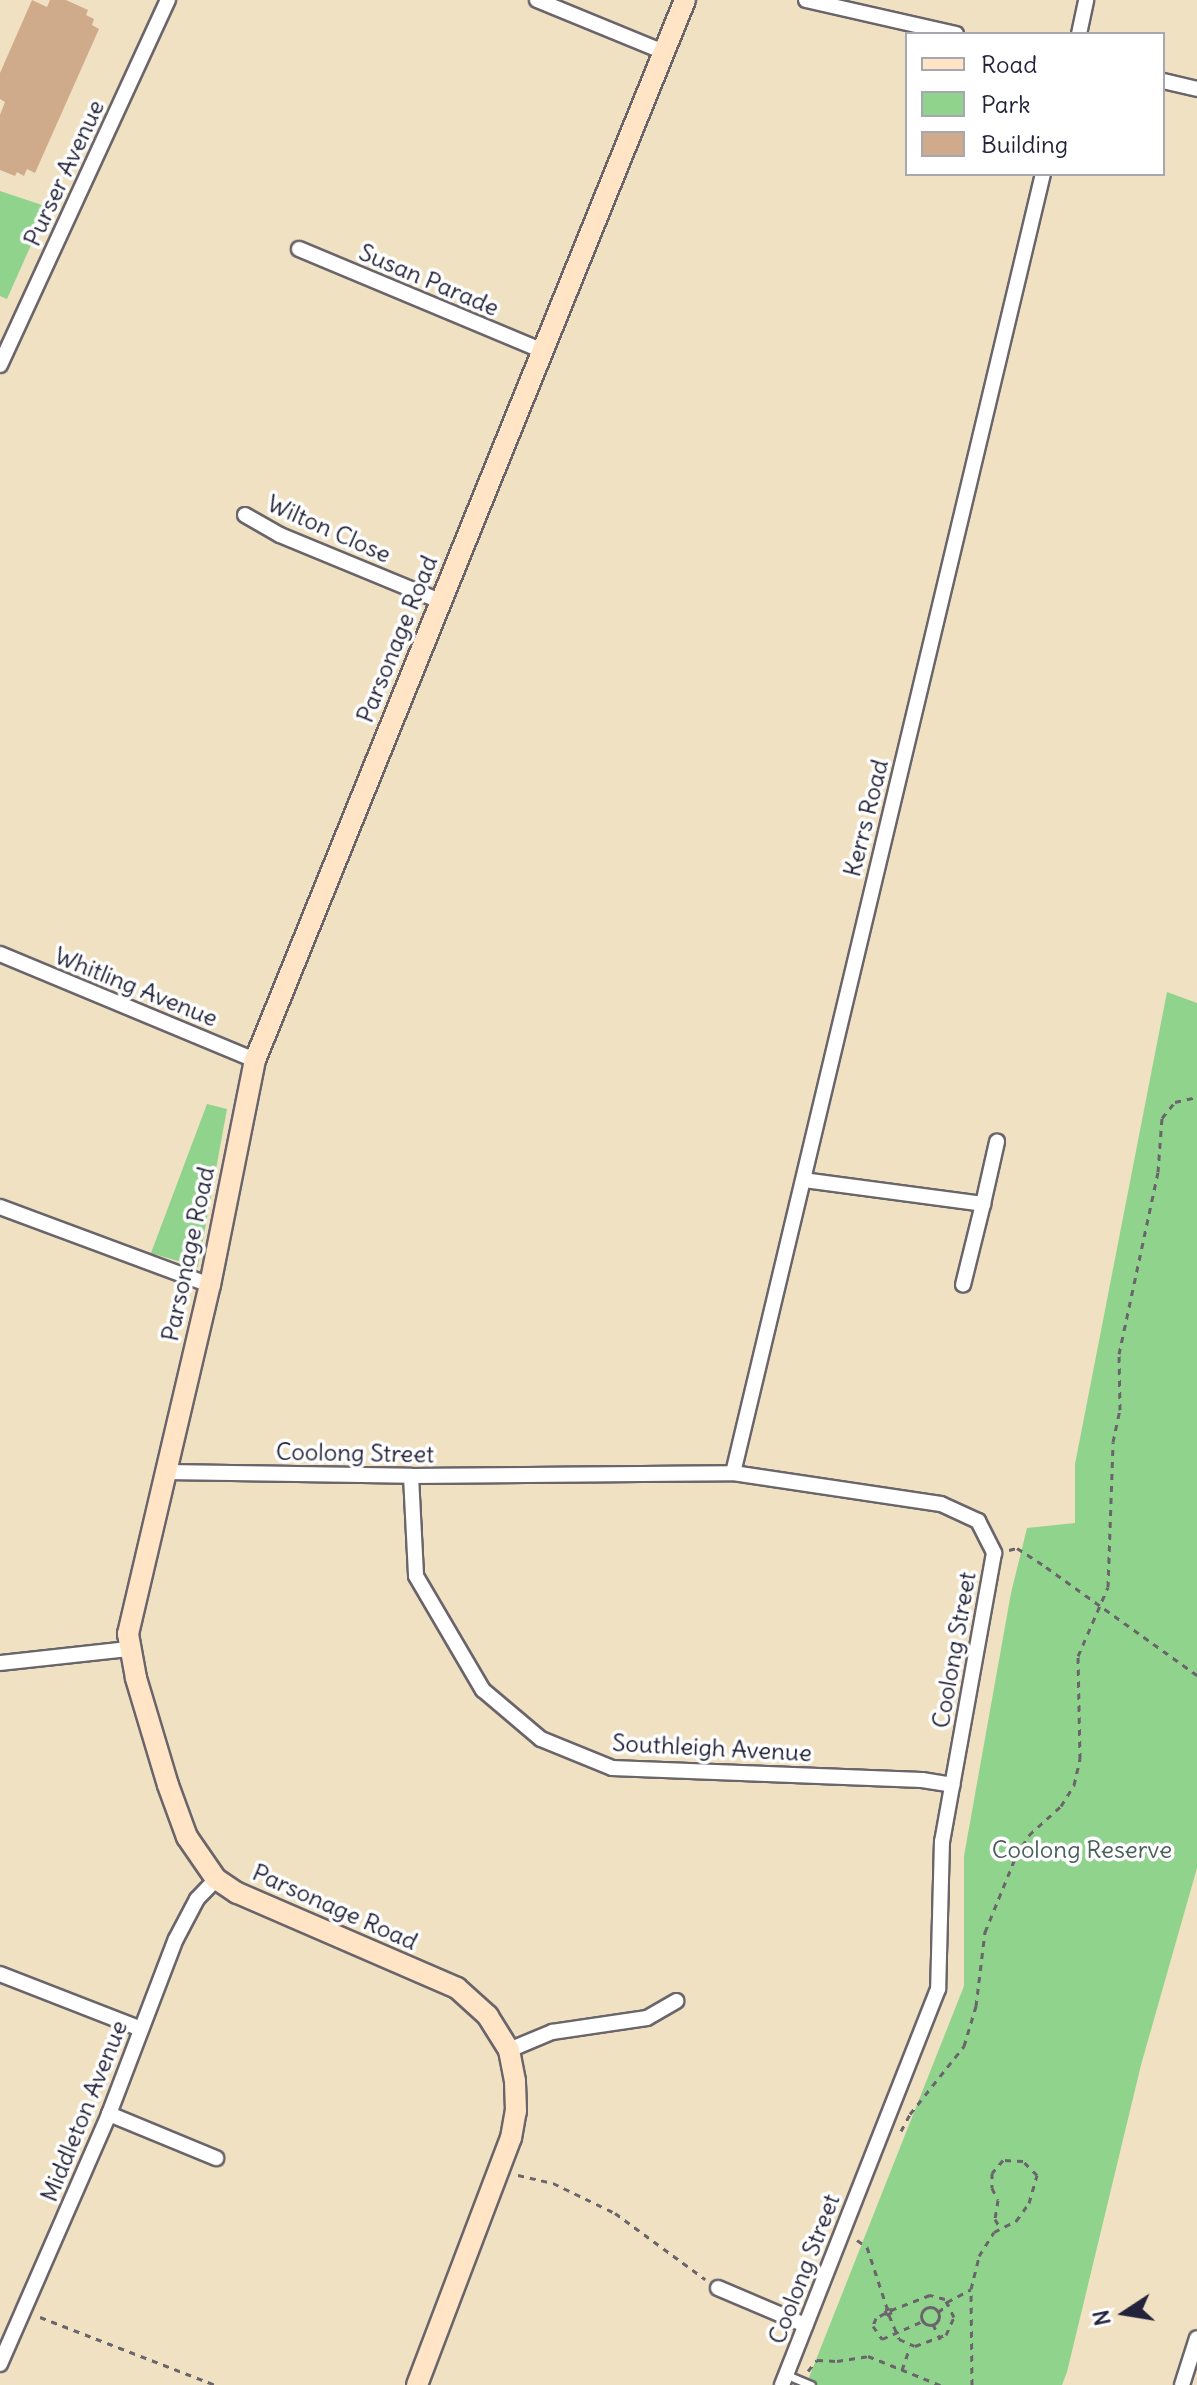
<!DOCTYPE html>
<html>
<head>
<meta charset="utf-8">
<style>
  body { margin:0 }
  #map { position:relative; width:1197px; height:2385px; overflow:hidden; background:#f0e1c3; font-family:Delius,sans-serif }
  div>[style] { position:absolute }
  [style*='--x'] { left:calc(var(--x)*1px); top:calc(var(--y)*1px); width:calc(var(--w)*1px); rotate:calc(var(--a)*1deg) }
  .green>* { inset:0; background:#8fd38c }
  .building>* { inset:0; background:#d0ab8b }
  .path>* { height:3px; margin-top:-1.5px; transform-origin:0; background:repeating-linear-gradient(90deg,#6a656b 0 6px,transparent 0 12px) }
  .path>.ring { margin:-1.5px; padding:0; box-sizing:content-box; background:none; border:3px solid #6a656b; border-radius:50% }
  .roads { filter:drop-shadow(2px 0 #6a656b) drop-shadow(-2px 0 #6a656b) drop-shadow(0 2px #6a656b) drop-shadow(0 -2px #6a656b) }
  .lane>* { height:7px; margin:-3.5px; padding:0 3.5px; transform-origin:3.5px; border-radius:3.5px; background:#fff }
  .street>* { height:14px; margin:-7px; padding:0 7px; transform-origin:7px; border-radius:7px; background:#fff }
  .secondary>* { height:20px; margin:-10px; padding:0 10px; transform-origin:10px; border-radius:10px; background:#ffe4c6 }
  span { translate:-50% -50%; white-space:nowrap; text-align:center; line-height:1.15; -webkit-text-stroke:7px #fff; paint-order:stroke }
  .street-label { font-size:24px; color:#22223b }
  .park-label { font-size:24px; color:#486057 }
  .legend { position:absolute; left:905px; top:32px; width:260px; height:144px; box-sizing:border-box; background:#fff; border:2px solid #a7a7b1; margin:0; padding:10px 14px; list-style:none; font-size:24px; color:#22223b }
  .legend li { display:flex; align-items:center; gap:16px; height:40px }
  .legend b { width:40px; border:2px solid #a7a7b1 }
  .north { position:absolute; left:1085px; top:2273px; width:80px; height:80px; -webkit-text-stroke:6px #fff; paint-order:stroke; rotate:258deg; font-size:22px; font-weight:700; line-height:32px; text-align:center; color:#22223b }
  .north::after { content:''; display:block; margin:auto; width:28px; height:36px; background:#22223b; clip-path:polygon(50% 0,100% 100%,50% 72%,0 100%) }
</style>
</head>
<body>
<div id="map">
  <div class="green">
    <i style="clip-path:polygon(0 191px,48px 207px,7px 299px,0 296px)"></i>
    <i style="clip-path:polygon(1167px 992px,1197px 1003px,1197px 1868px,1141px 2065px,1067px 2372px,1062px 2385px,806px 2385px,964px 1986px,964px 1856px,1011px 1593px,1027px 1528px,1075px 1523px,1075px 1464px)"></i>
    <i style="clip-path:polygon(207px 1104px,227px 1109px,198px 1267px,151px 1253px)"></i>
  </div>
  <div class="building">
    <i style="clip-path:polygon(32px 0,47px 7px,50px 0,66px 0,88px 10px,86px 15px,94px 19px,92px 25px,99px 29px,35px 173px,27px 169px,24px 176px,17px 172px,15px 176px,0 170px,0 115px,5px 102px,0 99px,0 73px)"></i>
  </div>
  <div class="path">
    <i style="--x:1009;--y:1550;--w:8;--a:-14"></i>
    <i style="--x:1017;--y:1548;--w:35;--a:33"></i>
    <i style="--x:1046;--y:1567;--w:186;--a:35.6"></i>
    <i style="--x:901;--y:2131;--w:19;--a:-62"></i>
    <i style="--x:910;--y:2114;--w:87;--a:-51.5"></i>
    <i style="--x:964;--y:2046;--w:42;--a:-73.3"></i>
    <i style="--x:976;--y:2006;--w:75;--a:-83.1"></i>
    <i style="--x:985;--y:1932;--w:82;--a:-67.8"></i>
    <i style="--x:1016;--y:1856;--w:25;--a:-58"></i>
    <i style="--x:1029;--y:1835;--w:43;--a:-42.2"></i>
    <i style="--x:1061;--y:1806;--w:25;--a:-58"></i>
    <i style="--x:1074;--y:1785;--w:27;--a:-77"></i>
    <i style="--x:1080;--y:1759;--w:103;--a:-91.1"></i>
    <i style="--x:1078;--y:1656;--w:75;--a:-66.5"></i>
    <i style="--x:1108;--y:1587;--w:145;--a:-88"></i>
    <i style="--x:1113;--y:1442;--w:33;--a:-78"></i>
    <i style="--x:1120;--y:1410;--w:56;--a:-91"></i>
    <i style="--x:1119;--y:1354;--w:186;--a:-77.9"></i>
    <i style="--x:1158;--y:1172;--w:54;--a:-85.8"></i>
    <i style="--x:1162;--y:1118;--w:21;--a:-51"></i>
    <i style="--x:1175;--y:1102;--w:23;--a:-13"></i>
    <i style="--x:518;--y:2175;--w:36;--a:13"></i>
    <i style="--x:553;--y:2183;--w:69;--a:25.8"></i>
    <i style="--x:615;--y:2213;--w:112;--a:36.3"></i>
    <i style="--x:857;--y:2240;--w:12;--a:35"></i>
    <i style="--x:867;--y:2247;--w:64;--a:71.8"></i>
    <i style="--x:947;--y:2302;--w:27;--a:-28"></i>
    <i class="ring" style="left:921px;top:2307px;width:15px;height:15px"></i>
    <i style="--x:890;--y:2308;--w:4;--a:63"></i>
    <i style="--x:892;--y:2312;--w:6;--a:149"></i>
    <i style="--x:887;--y:2315;--w:5;--a:-112"></i>
    <i style="--x:885;--y:2310;--w:5;--a:-22"></i>
    <i style="--x:938;--y:2312;--w:14;--a:-36"></i>
    <i style="--x:885;--y:2313;--w:10;--a:151"></i>
    <i style="--x:876;--y:2318;--w:9;--a:111"></i>
    <i style="--x:873;--y:2326;--w:16;--a:55"></i>
    <i style="--x:882;--y:2339;--w:45;--a:-23.7"></i>
    <i style="--x:889;--y:2315;--w:26;--a:67"></i>
    <i style="--x:899;--y:2339;--w:17;--a:24"></i>
    <i style="--x:915;--y:2346;--w:33;--a:-20"></i>
    <i style="--x:946;--y:2335;--w:20;--a:-66"></i>
    <i style="--x:954;--y:2317;--w:20;--a:-117"></i>
    <i style="--x:945;--y:2299;--w:16;--a:-165"></i>
    <i style="--x:930;--y:2295;--w:42;--a:159"></i>
    <i style="--x:40;--y:2317;--w:188;--a:21.2"></i>
    <i style="--x:933;--y:2324;--w:17;--a:65"></i>
    <i style="--x:902;--y:2370;--w:24;--a:-71"></i>
    <i style="--x:808;--y:2371;--w:14;--a:-51"></i>
    <i style="--x:817;--y:2360;--w:20;--a:3"></i>
    <i style="--x:837;--y:2361;--w:31;--a:-9"></i>
    <i style="--x:868;--y:2356;--w:78;--a:21.9"></i>
    <i style="--x:972;--y:2385;--w:96;--a:-90.6"></i>
    <i style="--x:971;--y:2289;--w:34;--a:-76"></i>
    <i style="--x:979;--y:2256;--w:28;--a:-58"></i>
    <i style="--x:994;--y:2232;--w:25;--a:-27"></i>
    <i style="--x:1016;--y:2221;--w:22;--a:-54"></i>
    <i style="--x:1029;--y:2203;--w:29;--a:-74"></i>
    <i style="--x:1037;--y:2175;--w:20;--a:-135"></i>
    <i style="--x:1023;--y:2161;--w:20;--a:-177"></i>
    <i style="--x:1003;--y:2160;--w:17;--a:130"></i>
    <i style="--x:992;--y:2173;--w:15;--a:90"></i>
    <i style="--x:992;--y:2188;--w:13;--a:63"></i>
    <i style="--x:998;--y:2200;--w:19;--a:99"></i>
    <i style="--x:995;--y:2219;--w:8;--a:60"></i>
  </div>
  <div class="roads">
    <div class="lane">
      <i style="--x:787;--y:2375;--w:26;--a:23"></i>
    </div>
    <div class="street">
      <i style="--x:537;--y:0;--w:137;--a:22.3"></i>
      <i style="--x:806;--y:0;--w:154;--a:12.8"></i>
      <i style="--x:1079;--y:34;--w:35;--a:-78"></i>
      <i style="--x:1163;--y:81;--w:35;--a:13"></i>
      <i style="--x:299;--y:249;--w:264;--a:22.7"></i>
      <i style="--x:0;--y:365;--w:402;--a:-65.3"></i>
      <i style="--x:245;--y:515;--w:40;--a:29.7"></i>
      <i style="--x:280;--y:535;--w:173;--a:22.4"></i>
      <i style="--x:0;--y:954;--w:276;--a:22.6"></i>
      <i style="--x:804;--y:1180;--w:181;--a:7.6"></i>
      <i style="--x:983;--y:1204;--w:83;--a:103.9"></i>
      <i style="--x:983;--y:1204;--w:64;--a:-77.3"></i>
      <i style="--x:0;--y:1207;--w:224;--a:20.4"></i>
      <i style="--x:166;--y:1472;--w:245;--a:0.9"></i>
      <i style="--x:411;--y:1476;--w:322;--a:-0.5"></i>
      <i style="--x:733;--y:1473;--w:210;--a:8.5"></i>
      <i style="--x:941;--y:1504;--w:41;--a:24.7"></i>
      <i style="--x:978;--y:1521;--w:36;--a:63"></i>
      <i style="--x:994;--y:1553;--w:293;--a:100.2"></i>
      <i style="--x:942;--y:1841;--w:148;--a:91.5"></i>
      <i style="--x:938;--y:1989;--w:426;--a:111.5"></i>
      <i style="--x:733;--y:1473;--w:1335;--a:-76.58"></i>
      <i style="--x:411;--y:1476;--w:100;--a:87.1"></i>
      <i style="--x:416;--y:1576;--w:132;--a:59.6"></i>
      <i style="--x:483;--y:1690;--w:76;--a:40.2"></i>
      <i style="--x:541;--y:1739;--w:77;--a:22.2"></i>
      <i style="--x:612;--y:1768;--w:310;--a:2.2"></i>
      <i style="--x:922;--y:1780;--w:31;--a:9"></i>
      <i style="--x:0;--y:1663;--w:129;--a:-6.2"></i>
      <i style="--x:0;--y:1974;--w:151;--a:21.3"></i>
      <i style="--x:509;--y:2050;--w:47;--a:-22.7"></i>
      <i style="--x:552;--y:2032;--w:96;--a:-8.4"></i>
      <i style="--x:647;--y:2018;--w:34;--a:-30"></i>
      <i style="--x:109;--y:2114;--w:116;--a:22.4"></i>
      <i style="--x:718;--y:2288;--w:95;--a:23"></i>
      <i style="--x:0;--y:2364;--w:273;--a:-66.4"></i>
      <i style="--x:109;--y:2114;--w:187;--a:-69.1"></i>
      <i style="--x:176;--y:1939;--w:45;--a:-62.3"></i>
      <i style="--x:197;--y:1899;--w:28;--a:-46"></i>
      <i style="--x:1182;--y:2385;--w:49;--a:-72.3"></i>
    </div>
    <div class="secondary">
      <i style="--x:417;--y:2385;--w:264;--a:-69.2"></i>
      <i style="--x:511;--y:2138;--w:27;--a:-80"></i>
      <i style="--x:516;--y:2111;--w:30;--a:-92"></i>
      <i style="--x:515;--y:2081;--w:32;--a:-101"></i>
      <i style="--x:509;--y:2050;--w:40;--a:-122"></i>
      <i style="--x:488;--y:2016;--w:42;--a:-137.9"></i>
      <i style="--x:457;--y:1988;--w:240;--a:-156.6"></i>
      <i style="--x:237;--y:1893;--w:25;--a:-146"></i>
      <i style="--x:216;--y:1879;--w:51;--a:-124.6"></i>
      <i style="--x:187;--y:1837;--w:55;--a:-110.1"></i>
      <i style="--x:168;--y:1785;--w:112;--a:-106.7"></i>
      <i style="--x:136;--y:1678;--w:45;--a:-100.3"></i>
      <i style="--x:128;--y:1634;--w:359;--a:-76.8"></i>
      <i style="--x:210;--y:1285;--w:229;--a:-78.7"></i>
      <i style="--x:255;--y:1060;--w:1144;--a:-67.92"></i>
    </div>
  </div>
  <div class="street-label">
    <span style="left:64px;top:173px;rotate:-65deg">Purser Avenue</span>
    <span style="left:429px;top:280px;rotate:23deg">Susan Parade</span>
    <span style="left:329px;top:529px;rotate:24deg">Wilton Close</span>
    <span style="left:397px;top:639px;rotate:-68deg">Parsonage Road</span>
    <span style="left:866px;top:818px;rotate:-76deg">Kerrs Road</span>
    <span style="left:136px;top:987px;rotate:22deg">Whitling Avenue</span>
    <span style="left:188px;top:1254px;rotate:-78deg">Parsonage Road</span>
    <span style="left:355px;top:1453px;rotate:1deg">Coolong Street</span>
    <span style="left:954px;top:1650px;rotate:-80deg">Coolong Street</span>
    <span style="left:712px;top:1748px;rotate:3deg">Southleigh Avenue</span>
    <span style="left:335px;top:1907px;rotate:24deg">Parsonage Road</span>
    <span style="left:84px;top:2111px;rotate:-68deg">Middleton Avenue</span>
    <span style="left:804px;top:2269px;rotate:-69deg">Coolong Street</span>
  </div>
  <div class="park-label">
    <span style="left:1082px;top:1850px">Coolong Reserve</span>
  </div>
  <ul class="legend">
  <li><b style="height:10px;background:#ffe4c6"></b>Road</li>
  <li><b style="height:22px;background:#8fd38c"></b>Park</li>
  <li><b style="height:22px;background:#d0ab8b"></b>Building</li>
  </ul>
  <div class="north">N</div>
</div>
</body>
</html>
